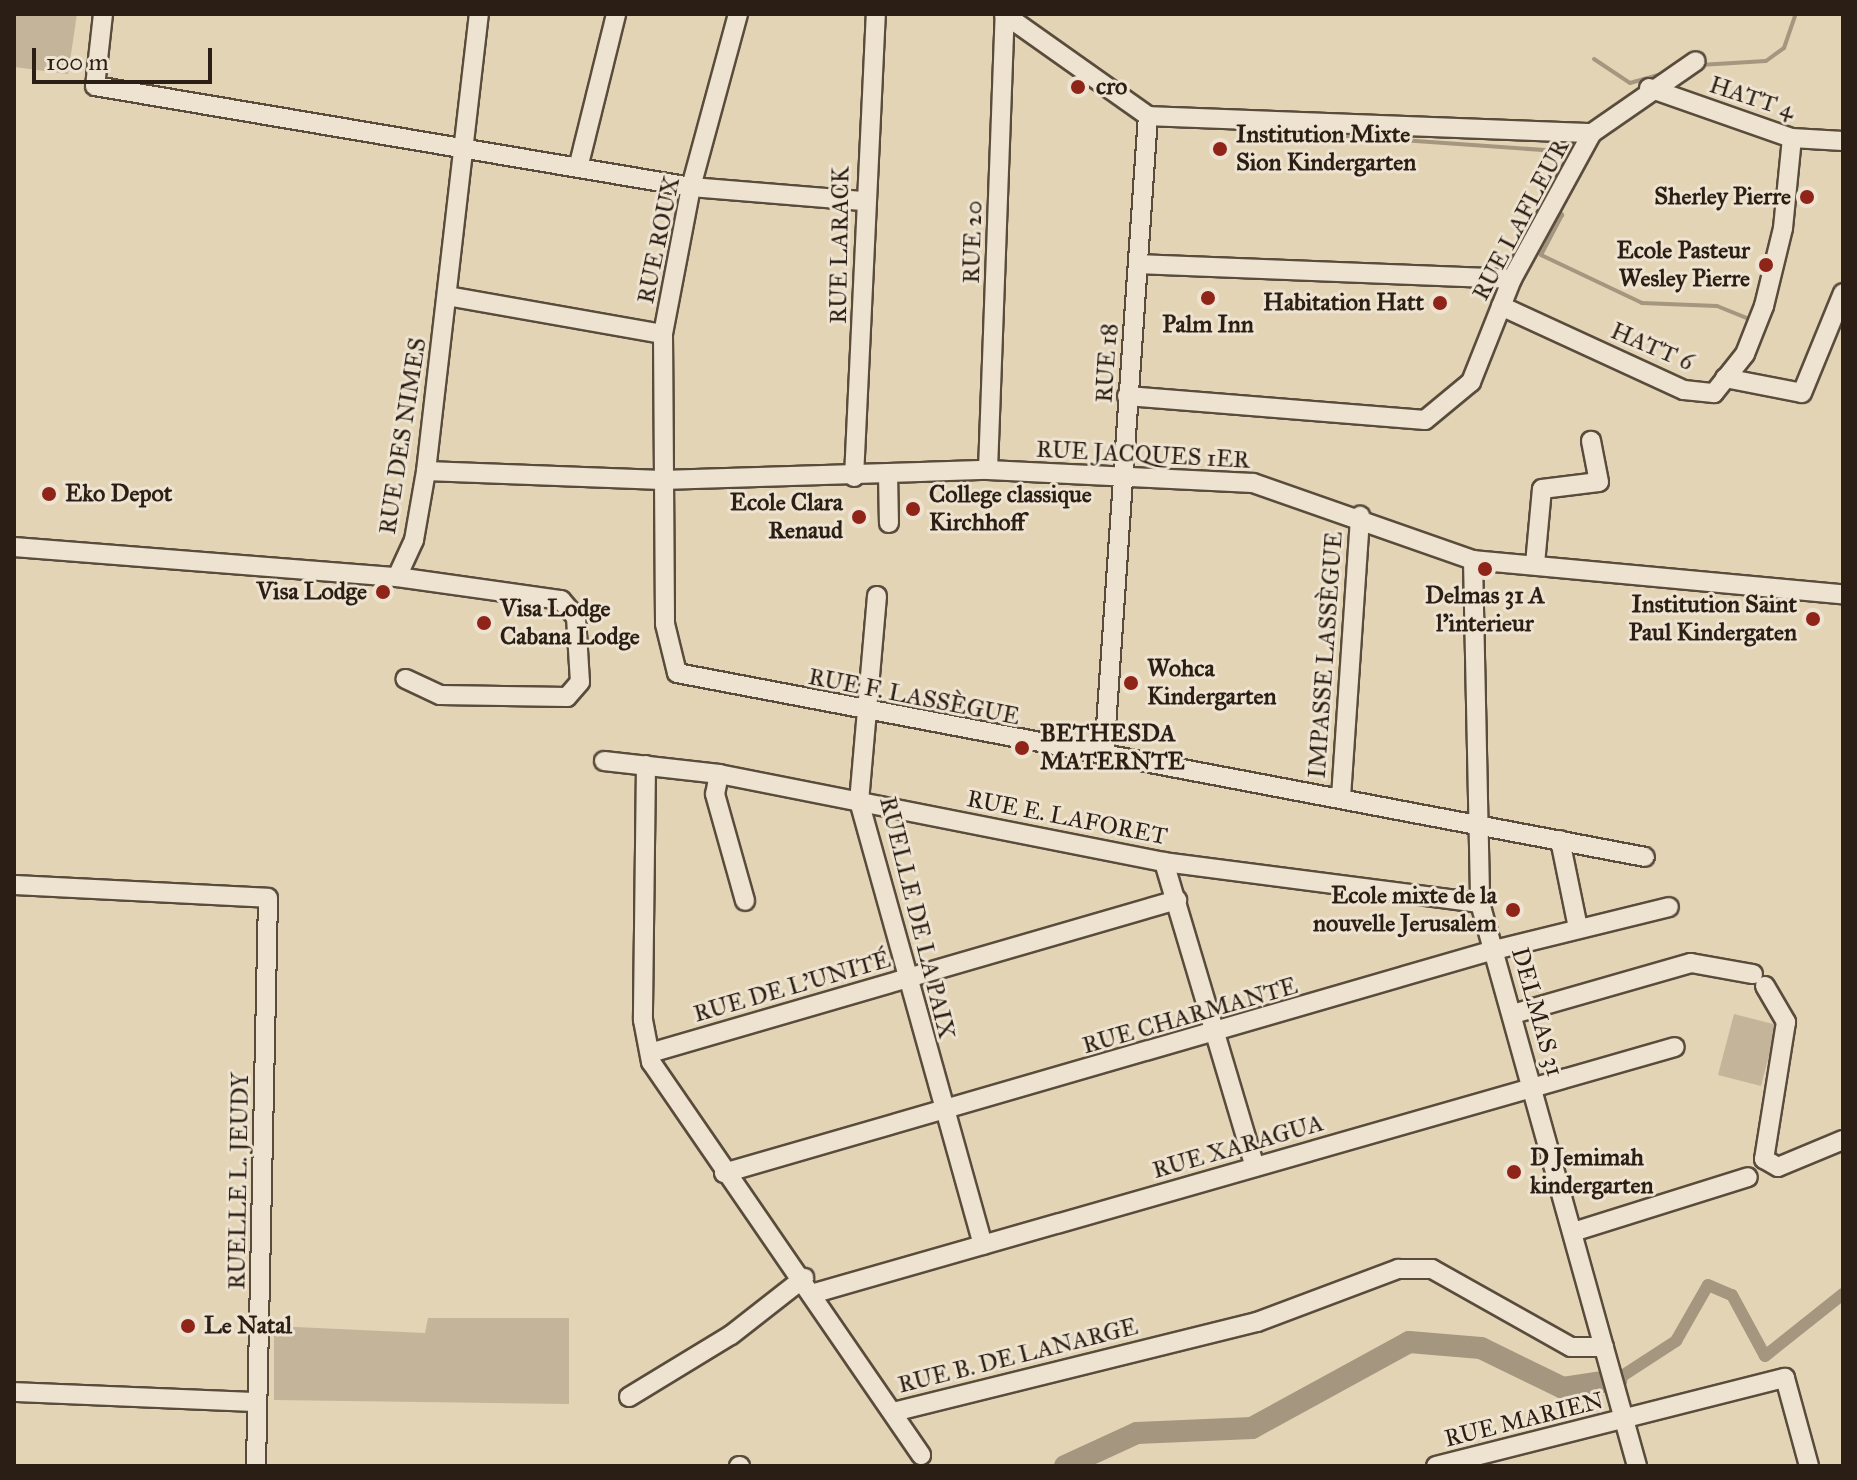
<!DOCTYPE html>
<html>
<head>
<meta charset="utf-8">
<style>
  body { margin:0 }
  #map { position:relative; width:1857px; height:1480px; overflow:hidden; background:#e3d4b6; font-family:"IM FELL Great Primer",serif }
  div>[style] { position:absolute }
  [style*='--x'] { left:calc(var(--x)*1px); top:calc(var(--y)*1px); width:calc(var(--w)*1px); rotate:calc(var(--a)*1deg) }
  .green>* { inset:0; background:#c4b59a }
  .stream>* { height:4px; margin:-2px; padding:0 2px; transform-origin:2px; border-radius:2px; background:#a4967f }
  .canal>* { height:12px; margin:-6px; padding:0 6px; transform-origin:6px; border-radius:6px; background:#a4967f }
  .river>* { height:22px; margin:-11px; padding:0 11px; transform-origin:11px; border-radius:11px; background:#a4967f }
  .roads { filter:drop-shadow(2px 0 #594c3c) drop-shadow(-2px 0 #594c3c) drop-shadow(0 2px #594c3c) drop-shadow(0 -2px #594c3c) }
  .minor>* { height:18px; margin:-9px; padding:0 9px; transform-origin:9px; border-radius:9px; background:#ede3d0 }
  .dots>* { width:22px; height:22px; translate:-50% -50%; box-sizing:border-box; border:4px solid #ede3d0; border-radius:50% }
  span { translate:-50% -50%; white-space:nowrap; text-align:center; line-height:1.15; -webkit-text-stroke:6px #ede3d0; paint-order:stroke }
  .poi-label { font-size:24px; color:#2b1e14; font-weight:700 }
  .left { translate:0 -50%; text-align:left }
  .right { translate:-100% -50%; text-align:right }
  .street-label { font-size:24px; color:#2b1e14 }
  .frame { position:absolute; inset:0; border:16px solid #2b1e14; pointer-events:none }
  .scale { position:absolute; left:32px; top:48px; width:180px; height:36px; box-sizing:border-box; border:4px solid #2b1e14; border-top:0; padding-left:10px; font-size:24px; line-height:28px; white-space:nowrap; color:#2b1e14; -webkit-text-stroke:6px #ede3d0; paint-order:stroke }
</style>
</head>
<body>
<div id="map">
  <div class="green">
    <i style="clip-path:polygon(14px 14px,77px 14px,68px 74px,14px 67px)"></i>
    <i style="clip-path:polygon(1734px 1014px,1777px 1025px,1761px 1086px,1718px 1075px)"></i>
    <i style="clip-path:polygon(428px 1318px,569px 1318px,569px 1404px,274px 1400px,274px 1326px,425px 1333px)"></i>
  </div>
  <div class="stream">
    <i style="--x:1594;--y:59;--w:43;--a:33.7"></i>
    <i style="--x:1630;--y:83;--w:35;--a:-16"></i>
    <i style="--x:1700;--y:65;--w:66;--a:-3.5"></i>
    <i style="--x:1766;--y:61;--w:22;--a:-36"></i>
    <i style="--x:1784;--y:48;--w:36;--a:-71"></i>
    <i style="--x:1229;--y:128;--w:348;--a:4"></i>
    <i style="--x:1557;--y:208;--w:9;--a:54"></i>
    <i style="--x:1562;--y:215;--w:45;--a:117.7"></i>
    <i style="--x:1541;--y:255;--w:112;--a:25.4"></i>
    <i style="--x:1642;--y:303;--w:75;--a:2.3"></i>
    <i style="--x:1717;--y:306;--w:37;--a:22"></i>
  </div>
  <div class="canal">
    <i style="--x:1616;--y:1380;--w:72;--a:-33"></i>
    <i style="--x:1676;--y:1341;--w:64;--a:-60.3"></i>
    <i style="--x:1708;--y:1285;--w:26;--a:23"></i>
    <i style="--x:1732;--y:1295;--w:69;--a:61.6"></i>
    <i style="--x:1765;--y:1356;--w:100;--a:-38.5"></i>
  </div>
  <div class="river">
    <i style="--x:1065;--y:1466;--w:79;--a:-24.6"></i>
    <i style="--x:1137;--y:1433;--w:115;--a:-2.5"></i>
    <i style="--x:1252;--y:1428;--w:179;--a:-28.7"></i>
    <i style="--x:1409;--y:1342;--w:72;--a:4.8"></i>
    <i style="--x:1481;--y:1348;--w:91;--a:26"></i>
    <i style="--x:1563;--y:1388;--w:54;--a:-8.6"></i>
  </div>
  <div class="roads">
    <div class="minor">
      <i style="--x:103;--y:14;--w:72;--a:96.3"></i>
      <i style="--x:95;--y:86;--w:604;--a:9.62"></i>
      <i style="--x:691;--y:187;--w:172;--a:4.7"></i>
      <i style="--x:738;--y:14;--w:179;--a:105.2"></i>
      <i style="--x:691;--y:187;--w:150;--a:100.8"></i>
      <i style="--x:663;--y:334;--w:290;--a:89.6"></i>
      <i style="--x:665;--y:624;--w:50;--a:76.2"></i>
      <i style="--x:677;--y:673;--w:985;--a:10.76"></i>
      <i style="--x:1004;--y:14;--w:176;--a:35.3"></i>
      <i style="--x:1649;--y:88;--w:151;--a:19.3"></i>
      <i style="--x:1792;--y:138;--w:51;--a:3.4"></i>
      <i style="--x:1148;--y:116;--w:444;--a:2.2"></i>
      <i style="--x:579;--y:164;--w:154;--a:-76.1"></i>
      <i style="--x:1139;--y:264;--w:373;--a:2.3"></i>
      <i style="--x:447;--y:296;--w:219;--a:10"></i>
      <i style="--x:1501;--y:306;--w:201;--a:24.7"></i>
      <i style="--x:1684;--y:390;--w:30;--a:6"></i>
      <i style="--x:1714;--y:393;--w:50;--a:-51.5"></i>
      <i style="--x:1745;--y:354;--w:52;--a:-68.4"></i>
      <i style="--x:1764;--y:306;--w:80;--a:-76.3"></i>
      <i style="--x:1783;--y:228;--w:90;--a:-84.3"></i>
      <i style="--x:1725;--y:378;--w:78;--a:11"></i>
      <i style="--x:1802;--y:393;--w:108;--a:-67.7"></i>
      <i style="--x:1127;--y:396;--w:299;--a:4.6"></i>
      <i style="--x:1425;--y:420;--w:60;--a:-39.6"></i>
      <i style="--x:1471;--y:382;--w:111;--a:-68.3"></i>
      <i style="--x:1512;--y:279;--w:166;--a:-61.3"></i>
      <i style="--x:1592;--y:133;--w:126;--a:-34.7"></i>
      <i style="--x:988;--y:470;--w:455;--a:-87.9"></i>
      <i style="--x:426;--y:471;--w:236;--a:2.2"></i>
      <i style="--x:662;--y:480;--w:326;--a:-1.8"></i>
      <i style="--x:988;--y:470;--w:265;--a:2.8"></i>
      <i style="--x:1253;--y:483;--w:233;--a:19.3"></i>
      <i style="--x:1473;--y:560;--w:372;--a:5.3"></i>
      <i style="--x:888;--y:473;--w:50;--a:88.9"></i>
      <i style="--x:854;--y:477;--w:464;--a:-87.3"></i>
      <i style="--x:14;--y:547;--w:384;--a:4.5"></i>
      <i style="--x:397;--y:577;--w:41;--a:-65.3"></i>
      <i style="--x:414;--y:540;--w:70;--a:-80.1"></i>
      <i style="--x:426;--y:471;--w:460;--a:-83.4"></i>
      <i style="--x:1473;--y:560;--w:343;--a:88.8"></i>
      <i style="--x:1480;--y:903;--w:584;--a:74.42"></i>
      <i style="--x:1535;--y:564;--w:75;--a:-84.7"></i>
      <i style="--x:1542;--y:489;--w:57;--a:-7"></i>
      <i style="--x:1599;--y:482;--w:42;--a:-101"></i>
      <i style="--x:397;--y:577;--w:166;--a:8"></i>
      <i style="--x:561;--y:600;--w:23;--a:49"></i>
      <i style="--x:576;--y:617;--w:65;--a:86.5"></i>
      <i style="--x:580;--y:682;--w:20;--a:131"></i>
      <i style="--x:567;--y:697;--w:127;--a:-179.1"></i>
      <i style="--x:440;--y:695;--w:38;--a:-155"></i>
      <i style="--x:877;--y:596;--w:206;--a:95"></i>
      <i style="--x:859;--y:801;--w:461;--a:74.4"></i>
      <i style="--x:1104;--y:756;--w:642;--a:-86.07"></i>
      <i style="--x:604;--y:761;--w:116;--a:6.4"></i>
      <i style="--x:719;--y:774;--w:454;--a:11.2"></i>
      <i style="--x:1164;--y:862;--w:319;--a:7.4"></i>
      <i style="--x:646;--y:765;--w:255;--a:90.7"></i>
      <i style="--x:643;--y:1020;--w:43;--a:79.2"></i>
      <i style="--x:651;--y:1062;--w:477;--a:55.5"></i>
      <i style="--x:719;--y:774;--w:20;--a:101"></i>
      <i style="--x:715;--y:794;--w:111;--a:74.3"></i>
      <i style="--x:1341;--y:797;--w:282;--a:-86.1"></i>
      <i style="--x:1560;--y:840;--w:90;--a:78.4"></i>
      <i style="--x:1164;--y:862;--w:318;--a:73.4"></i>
      <i style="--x:14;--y:885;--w:254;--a:2.9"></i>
      <i style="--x:268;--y:898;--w:568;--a:91.21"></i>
      <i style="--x:1765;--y:986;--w:42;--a:59.7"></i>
      <i style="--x:1786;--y:1022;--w:139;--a:99.1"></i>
      <i style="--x:1764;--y:1159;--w:16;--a:30"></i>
      <i style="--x:1778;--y:1167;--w:70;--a:-22.6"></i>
      <i style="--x:1513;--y:1014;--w:185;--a:-16"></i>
      <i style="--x:1691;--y:963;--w:63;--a:10.1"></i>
      <i style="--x:650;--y:1053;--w:549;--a:-16.19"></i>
      <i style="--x:724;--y:1173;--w:802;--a:-16.15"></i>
      <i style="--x:1494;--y:950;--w:180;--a:-13.8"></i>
      <i style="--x:1573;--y:1232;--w:183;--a:-17.4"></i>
      <i style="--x:815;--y:1293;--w:894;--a:-15.96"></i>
      <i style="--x:14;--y:1392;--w:243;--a:2.4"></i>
      <i style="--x:629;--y:1397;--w:119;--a:-31.3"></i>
      <i style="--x:731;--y:1335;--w:93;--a:-38"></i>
      <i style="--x:893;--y:1412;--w:375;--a:-13.9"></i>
      <i style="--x:1257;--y:1322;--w:151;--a:-20.6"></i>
      <i style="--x:1398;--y:1269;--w:34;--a:0"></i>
      <i style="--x:1432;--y:1269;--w:159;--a:29.3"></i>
      <i style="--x:1571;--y:1347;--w:33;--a:0"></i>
      <i style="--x:739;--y:1466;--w:1;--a:0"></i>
      <i style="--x:1436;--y:1466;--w:360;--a:-14.2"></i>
      <i style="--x:1785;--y:1378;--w:91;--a:74.7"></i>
    </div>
  </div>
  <div class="dots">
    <i style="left:1078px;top:87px;background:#8f2418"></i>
    <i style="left:1220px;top:149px;background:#8f2418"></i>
    <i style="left:1807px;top:197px;background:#8f2418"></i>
    <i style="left:1766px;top:265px;background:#8f2418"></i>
    <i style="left:1208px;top:298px;background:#8f2418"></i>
    <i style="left:1440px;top:303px;background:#8f2418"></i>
    <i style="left:49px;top:494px;background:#8f2418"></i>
    <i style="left:913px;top:509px;background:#8f2418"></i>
    <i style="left:859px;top:517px;background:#8f2418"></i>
    <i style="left:1485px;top:569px;background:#8f2418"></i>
    <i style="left:383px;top:592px;background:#8f2418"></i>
    <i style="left:1813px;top:619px;background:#8f2418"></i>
    <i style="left:484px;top:623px;background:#8f2418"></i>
    <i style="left:1131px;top:683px;background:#8f2418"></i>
    <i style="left:1022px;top:748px;background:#8f2418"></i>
    <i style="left:1513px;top:910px;background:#8f2418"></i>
    <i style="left:1514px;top:1172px;background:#8f2418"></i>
    <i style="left:188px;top:1326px;background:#8f2418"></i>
  </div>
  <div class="poi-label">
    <span class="left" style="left:1096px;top:87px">cro</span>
    <span class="left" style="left:1236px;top:149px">Institution Mixte<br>Sion Kindergarten</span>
    <span class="right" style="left:1791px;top:197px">Sherley Pierre</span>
    <span class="right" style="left:1750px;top:265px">Ecole Pasteur<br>Wesley Pierre</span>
    <span class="right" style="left:1424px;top:303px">Habitation Hatt</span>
    <span style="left:1208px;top:325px">Palm Inn</span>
    <span class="left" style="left:65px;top:494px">Eko Depot</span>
    <span class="left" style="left:929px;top:509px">College classique<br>Kirchhoff</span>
    <span class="right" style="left:843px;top:517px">Ecole Clara<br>Renaud</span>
    <span class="right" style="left:367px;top:592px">Visa Lodge</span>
    <span style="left:1485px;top:610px">Delmas 31 A<br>l'interieur</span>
    <span class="right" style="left:1797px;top:619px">Institution Saint<br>Paul Kindergaten</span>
    <span class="left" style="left:500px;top:623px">Visa Lodge<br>Cabana Lodge</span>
    <span class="left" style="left:1147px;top:683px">Wohca<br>Kindergarten</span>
    <span class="left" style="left:1040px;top:748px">BETHESDA<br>MATERNTE</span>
    <span class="right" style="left:1497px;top:910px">Ecole mixte de la<br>nouvelle Jerusalem</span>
    <span class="left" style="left:1530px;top:1172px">D Jemimah<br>kindergarten</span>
    <span class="left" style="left:204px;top:1326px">Le Natal</span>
  </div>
  <div class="street-label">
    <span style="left:1752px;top:98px;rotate:18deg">HATT 4</span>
    <span style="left:1521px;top:220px;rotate:-62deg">RUE LAFLEUR</span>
    <span style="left:659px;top:240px;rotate:-78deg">RUE ROUX</span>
    <span style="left:973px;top:242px;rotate:-88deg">RUE 20</span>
    <span style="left:840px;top:245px;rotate:-89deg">RUE LARACK</span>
    <span style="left:1652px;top:347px;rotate:23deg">HATT 6</span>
    <span style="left:1107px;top:363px;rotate:-86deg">RUE 18</span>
    <span style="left:403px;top:436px;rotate:-81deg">RUE DES NIMES</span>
    <span style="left:1143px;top:455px;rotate:3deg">RUE JACQUES 1ER</span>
    <span style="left:1326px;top:655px;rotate:-86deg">IMPASSE LASSÈGUE</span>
    <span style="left:914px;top:697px;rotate:11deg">RUE F. LASSÈGUE</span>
    <span style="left:1067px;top:818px;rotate:11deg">RUE E. LAFORET</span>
    <span style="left:917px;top:918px;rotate:76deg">RUELLE DE LA PAIX</span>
    <span style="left:792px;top:987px;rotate:-16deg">RUE DE L'UNITÉ</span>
    <span style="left:1537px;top:1012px;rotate:74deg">DELMAS 31</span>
    <span style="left:1190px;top:1016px;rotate:-16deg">RUE CHARMANTE</span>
    <span style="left:1238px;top:1147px;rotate:-16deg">RUE XARAGUA</span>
    <span style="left:239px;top:1181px;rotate:-89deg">RUELLE L. JEUDY</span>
    <span style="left:1018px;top:1356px;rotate:-14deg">RUE B. DE LANARGE</span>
    <span style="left:1524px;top:1420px;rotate:-14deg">RUE MARIEN</span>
  </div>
  <div class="frame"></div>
  <div class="scale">100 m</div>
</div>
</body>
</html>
